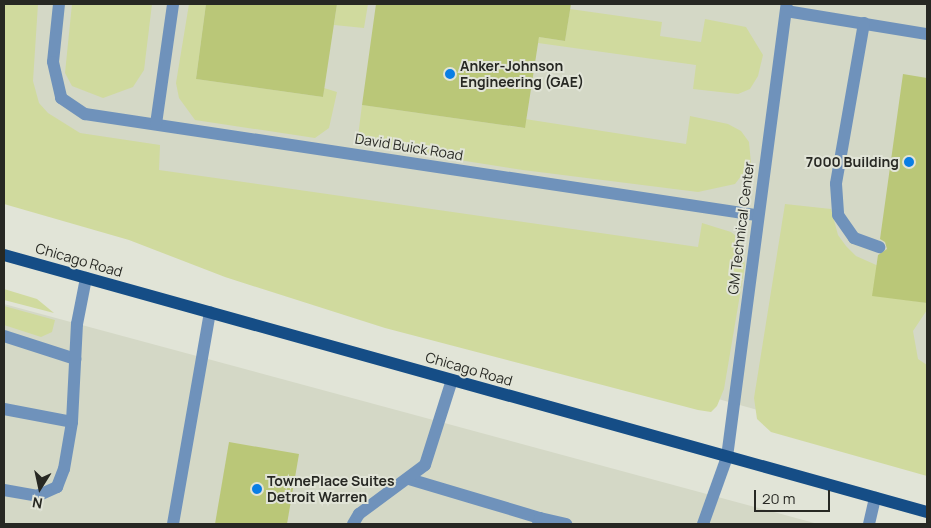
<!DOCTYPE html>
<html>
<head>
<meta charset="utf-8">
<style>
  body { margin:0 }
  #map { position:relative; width:931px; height:528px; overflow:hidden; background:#e1e4d7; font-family:Manrope,sans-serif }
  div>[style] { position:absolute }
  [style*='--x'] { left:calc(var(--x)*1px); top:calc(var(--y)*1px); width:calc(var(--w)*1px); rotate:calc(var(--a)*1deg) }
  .built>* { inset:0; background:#d4d8c6 }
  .green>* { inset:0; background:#d0da9e }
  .building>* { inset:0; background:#bac778 }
  .minor>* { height:12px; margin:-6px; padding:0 6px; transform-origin:6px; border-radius:6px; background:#6f92bb }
  .major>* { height:12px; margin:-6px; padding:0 6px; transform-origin:6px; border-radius:6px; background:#154d86 }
  .dots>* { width:14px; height:14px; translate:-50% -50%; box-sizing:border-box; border:2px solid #e1e4d7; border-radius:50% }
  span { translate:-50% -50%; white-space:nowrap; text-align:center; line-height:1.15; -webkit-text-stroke:4px #e1e4d7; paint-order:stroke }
  .poi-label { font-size:14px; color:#272823; font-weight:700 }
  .left { translate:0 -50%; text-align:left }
  .right { translate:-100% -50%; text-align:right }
  .street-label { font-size:14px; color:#272823 }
  .frame { position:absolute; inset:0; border:5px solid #272823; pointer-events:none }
  .north { position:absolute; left:15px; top:463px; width:50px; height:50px; -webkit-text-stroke:4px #e1e4d7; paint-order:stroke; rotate:190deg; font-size:14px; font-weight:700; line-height:20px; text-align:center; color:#272823 }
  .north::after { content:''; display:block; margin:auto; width:18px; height:22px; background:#272823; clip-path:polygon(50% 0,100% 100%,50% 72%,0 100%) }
  .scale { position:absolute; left:754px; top:490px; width:76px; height:22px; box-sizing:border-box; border:2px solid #272823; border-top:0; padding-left:6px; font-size:15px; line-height:18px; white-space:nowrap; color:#272823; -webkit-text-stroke:4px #e1e4d7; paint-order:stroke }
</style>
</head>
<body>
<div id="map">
  <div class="built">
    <i style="clip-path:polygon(4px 4px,927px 4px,927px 457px,352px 297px,4px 190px)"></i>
    <i style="clip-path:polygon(4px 304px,818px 524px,4px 524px)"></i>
  </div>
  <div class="green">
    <i style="clip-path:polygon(4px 4px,38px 4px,33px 81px,39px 103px,48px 113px,80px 133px,160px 145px,159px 170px,698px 247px,702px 223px,731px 232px,741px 240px,745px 265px,724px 389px,717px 406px,711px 412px,698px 410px,385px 328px,225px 277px,129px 240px,4px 204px)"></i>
    <i style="clip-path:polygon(72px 4px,152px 4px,144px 70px,133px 87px,103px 98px,72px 86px,65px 73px)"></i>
    <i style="clip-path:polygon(189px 4px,206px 4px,196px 79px,323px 97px,324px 88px,337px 92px,329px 128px,315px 138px,195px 120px,179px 98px,176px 83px)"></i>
    <i style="clip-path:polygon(337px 4px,368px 4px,364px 28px,334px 25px)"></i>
    <i style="clip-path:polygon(570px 9px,662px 22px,660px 36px,701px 42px,705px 19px,746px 27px,763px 55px,758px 76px,750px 89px,738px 94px,693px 89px,696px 65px,538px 43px,539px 37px,565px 41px)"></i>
    <i style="clip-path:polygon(362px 105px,524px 128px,525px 119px,686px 144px,690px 116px,728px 124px,741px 131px,749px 142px,751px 163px,735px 184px,698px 192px,523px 170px,357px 144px)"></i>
    <i style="clip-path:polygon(785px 204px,831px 209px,838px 235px,846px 246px,856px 256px,883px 268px,873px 295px,927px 303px,927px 310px,913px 331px,918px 359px,927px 365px,927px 476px,771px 432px,757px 419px,754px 398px)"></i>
    <i style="clip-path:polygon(4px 289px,37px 299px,54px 313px,4px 300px)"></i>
    <i style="clip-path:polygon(4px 306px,55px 320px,52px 332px,41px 337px,4px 325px)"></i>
  </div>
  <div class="building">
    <i style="clip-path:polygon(206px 4px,337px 4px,323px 97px,196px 79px)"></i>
    <i style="clip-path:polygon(376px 4px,571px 4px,565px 41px,539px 37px,525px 128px,362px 105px)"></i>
    <i style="clip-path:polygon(903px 74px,927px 78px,927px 303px,872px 296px,878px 255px,887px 249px,885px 242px,880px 239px)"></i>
    <i style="clip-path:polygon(229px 442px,299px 454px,287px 524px,215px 524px)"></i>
  </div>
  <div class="minor">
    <i style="--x:59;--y:4;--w:58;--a:95.9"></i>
    <i style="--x:53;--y:62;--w:37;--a:77"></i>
    <i style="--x:61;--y:98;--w:29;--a:34"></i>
    <i style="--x:85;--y:114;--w:679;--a:8.56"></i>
    <i style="--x:786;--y:11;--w:143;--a:9.3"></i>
    <i style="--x:864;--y:23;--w:163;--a:99.9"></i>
    <i style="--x:836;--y:184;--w:31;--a:86"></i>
    <i style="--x:838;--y:215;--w:28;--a:55"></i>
    <i style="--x:854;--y:238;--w:27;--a:20"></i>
    <i style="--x:156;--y:124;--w:121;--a:-81.9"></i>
    <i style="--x:4;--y:336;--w:75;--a:17.9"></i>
    <i style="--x:4;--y:409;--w:69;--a:10.8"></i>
    <i style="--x:409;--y:479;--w:137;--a:16.6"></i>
    <i style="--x:4;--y:490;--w:34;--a:10"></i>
    <i style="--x:37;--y:496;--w:22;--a:-24"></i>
    <i style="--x:57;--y:487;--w:19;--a:-69"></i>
    <i style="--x:64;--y:469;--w:48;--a:-80.3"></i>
    <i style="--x:72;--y:422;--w:98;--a:-87.1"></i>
    <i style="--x:77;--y:324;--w:47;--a:-78.9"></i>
    <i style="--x:173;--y:524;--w:215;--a:-80.1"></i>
    <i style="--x:353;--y:524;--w:12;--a:-59"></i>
    <i style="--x:359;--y:514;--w:82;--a:-36.6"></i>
    <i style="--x:425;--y:465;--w:89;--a:-72.4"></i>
    <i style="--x:538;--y:524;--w:6;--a:-72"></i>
    <i style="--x:540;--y:518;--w:27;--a:13"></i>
    <i style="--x:703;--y:524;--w:71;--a:-70.3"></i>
    <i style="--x:727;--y:457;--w:457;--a:-82.5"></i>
    <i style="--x:869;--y:524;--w:27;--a:-77"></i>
  </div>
  <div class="major">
    <i style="--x:4;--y:255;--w:958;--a:15.56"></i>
  </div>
  <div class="dots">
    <i style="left:450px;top:74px;background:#097ee5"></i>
    <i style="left:909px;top:162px;background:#097ee5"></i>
    <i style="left:257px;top:489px;background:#097ee5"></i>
  </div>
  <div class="poi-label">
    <span class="left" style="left:460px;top:74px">Anker-Johnson<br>Engineering (GAE)</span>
    <span class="right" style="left:899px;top:162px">7000 Building</span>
    <span class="left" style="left:267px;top:489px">TownePlace Suites<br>Detroit Warren</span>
  </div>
  <div class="street-label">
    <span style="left:409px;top:147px;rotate:9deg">David Buick Road</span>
    <span style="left:741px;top:228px;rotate:-83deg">GM Technical Center</span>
    <span style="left:79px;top:260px;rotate:16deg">Chicago Road</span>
    <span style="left:469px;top:369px;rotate:16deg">Chicago Road</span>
  </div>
  <div class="frame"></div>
  <div class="north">N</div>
  <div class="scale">20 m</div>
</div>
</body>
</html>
